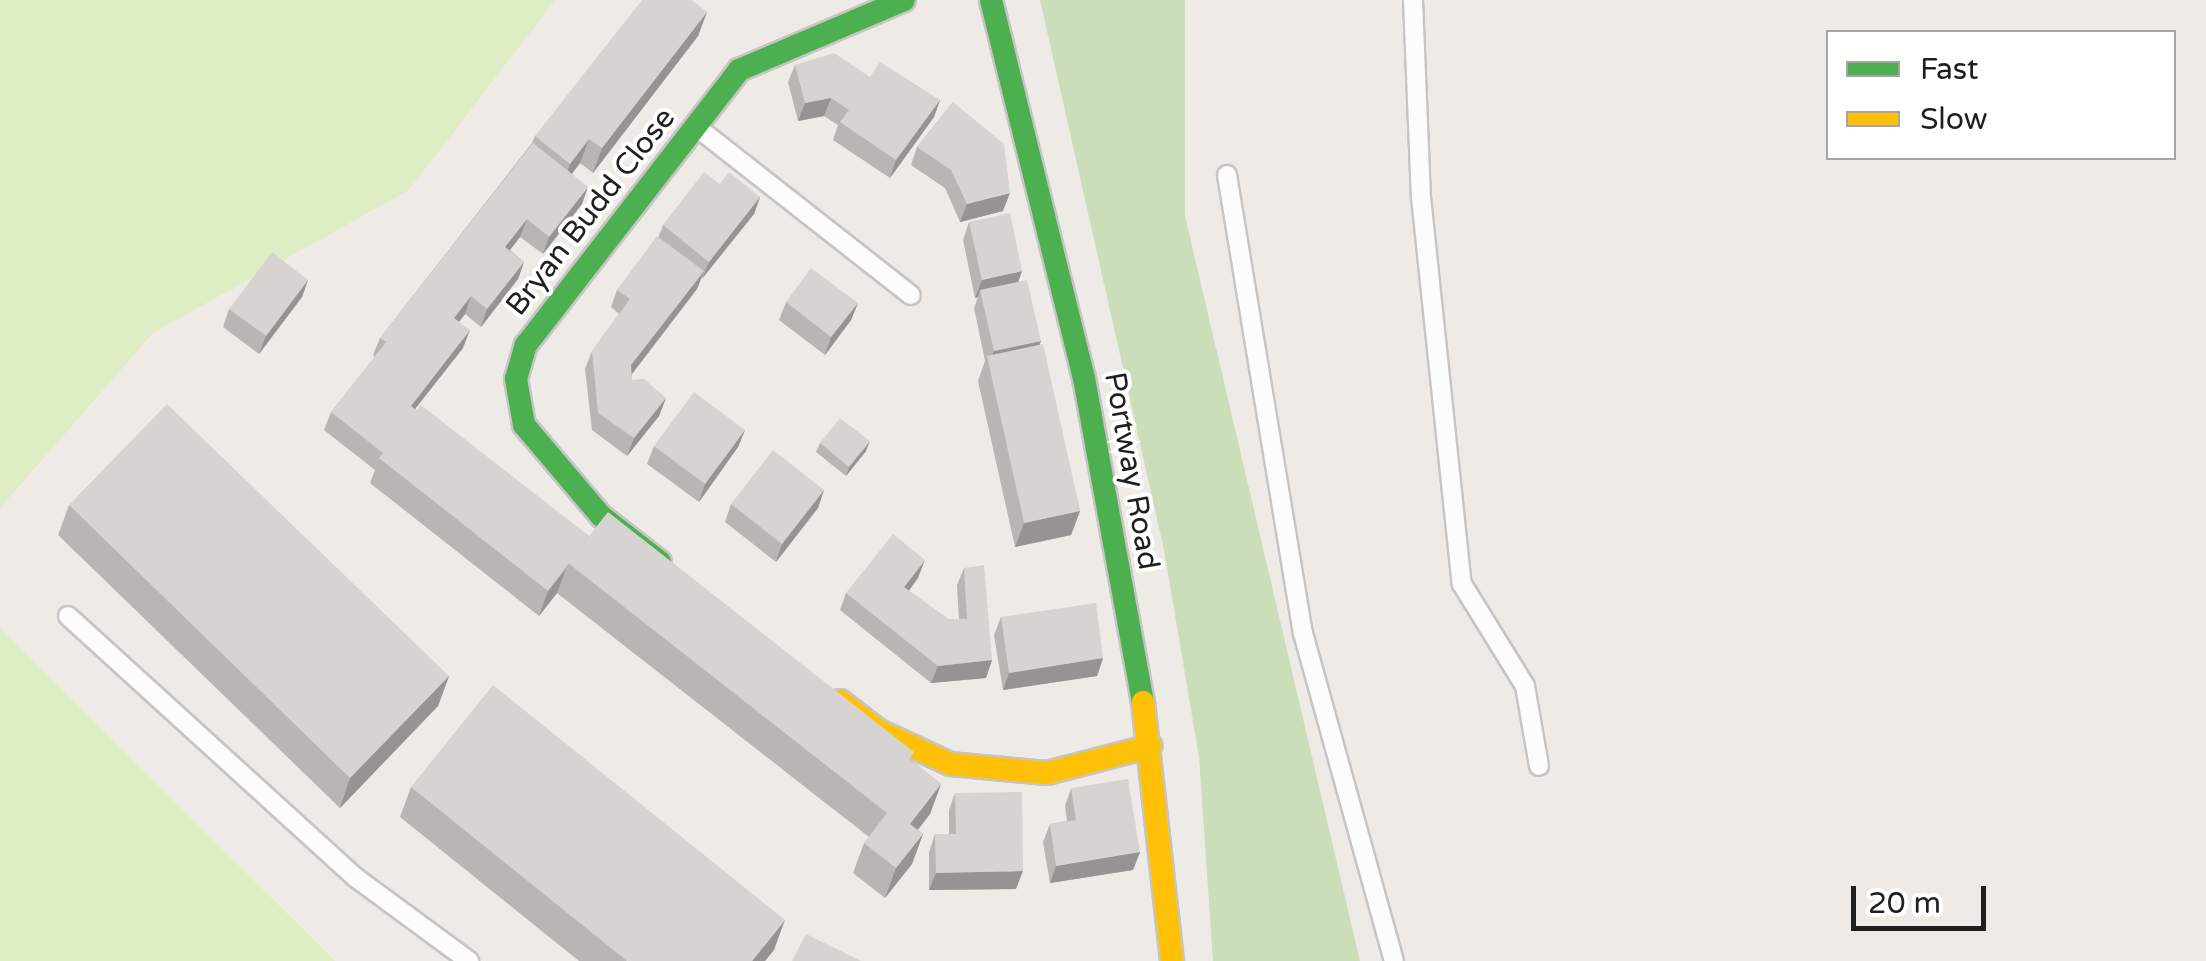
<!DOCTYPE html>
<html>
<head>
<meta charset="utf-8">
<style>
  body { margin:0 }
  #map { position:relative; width:2206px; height:961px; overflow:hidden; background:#eeebe7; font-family:"Varela Round",sans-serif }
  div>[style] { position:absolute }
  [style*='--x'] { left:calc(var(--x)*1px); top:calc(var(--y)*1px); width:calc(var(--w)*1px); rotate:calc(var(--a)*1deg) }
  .grass>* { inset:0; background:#deedc3 }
  .forest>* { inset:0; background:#cbdeba }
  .roads { filter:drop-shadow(2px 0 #c6c5c3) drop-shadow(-2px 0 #c6c5c3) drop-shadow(0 2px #c6c5c3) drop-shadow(0 -2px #c6c5c3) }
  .lane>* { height:18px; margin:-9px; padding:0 9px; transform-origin:9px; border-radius:9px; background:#fcfcfb }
  .fast>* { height:22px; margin:-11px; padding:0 11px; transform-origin:11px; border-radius:11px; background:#4caf50 }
  .slow>* { height:22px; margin:-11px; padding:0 11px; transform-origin:11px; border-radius:11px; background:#ffc107 }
  .wall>* { inset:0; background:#b8b5b3 }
  .shaded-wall>* { inset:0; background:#969492 }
  .building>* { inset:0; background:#d6d3d0 }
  span { translate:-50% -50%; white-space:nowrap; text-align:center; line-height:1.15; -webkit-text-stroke:8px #fff; paint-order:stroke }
  .street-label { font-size:30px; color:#1f1f1f }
  .legend { position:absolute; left:1826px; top:30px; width:350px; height:130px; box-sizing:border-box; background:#fff; border:2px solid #a5a5a5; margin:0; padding:12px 18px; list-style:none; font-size:30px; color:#1f1f1f }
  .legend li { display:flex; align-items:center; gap:20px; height:50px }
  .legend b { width:50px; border:2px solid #a5a5a5 }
  .scale { position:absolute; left:1851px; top:886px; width:135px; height:45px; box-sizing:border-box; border:5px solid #1f1f1f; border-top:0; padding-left:12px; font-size:30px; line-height:35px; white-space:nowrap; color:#1f1f1f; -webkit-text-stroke:8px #fff; paint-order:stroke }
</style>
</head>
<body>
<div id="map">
  <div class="grass">
    <i style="clip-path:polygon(0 0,555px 0,409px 190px,153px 333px,0 508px)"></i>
    <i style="clip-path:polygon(0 628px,335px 961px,0 961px)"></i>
  </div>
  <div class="forest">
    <i style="clip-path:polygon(1040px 0,1185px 0,1185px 216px,1360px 961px,1213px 961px,1199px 757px,1164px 550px)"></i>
  </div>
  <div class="roads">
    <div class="lane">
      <i style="--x:1413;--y:0;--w:197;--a:87.7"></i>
      <i style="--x:1421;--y:197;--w:389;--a:84"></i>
      <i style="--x:1462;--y:584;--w:120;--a:58.3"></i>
      <i style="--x:1525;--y:686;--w:81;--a:80.1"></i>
      <i style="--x:699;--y:129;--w:269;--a:38.1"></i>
      <i style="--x:1227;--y:175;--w:464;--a:80.6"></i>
      <i style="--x:1303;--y:633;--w:340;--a:74.5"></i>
      <i style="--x:68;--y:616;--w:388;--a:42.3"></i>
      <i style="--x:355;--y:877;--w:142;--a:36.4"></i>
    </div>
    <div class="fast">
      <i style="--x:991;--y:0;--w:389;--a:76.2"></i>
      <i style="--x:1084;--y:378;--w:329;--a:79.7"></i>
      <i style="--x:660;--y:562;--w:75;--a:-142.1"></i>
      <i style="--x:601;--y:516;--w:119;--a:-130.2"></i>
      <i style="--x:524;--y:425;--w:47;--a:-99.9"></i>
      <i style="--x:516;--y:379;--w:35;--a:-74"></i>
      <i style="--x:526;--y:345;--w:348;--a:-52.2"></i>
      <i style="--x:739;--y:70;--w:179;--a:-23"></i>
    </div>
    <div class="slow">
      <i style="--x:840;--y:701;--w:49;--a:37.6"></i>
      <i style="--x:879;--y:731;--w:78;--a:24.9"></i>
      <i style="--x:950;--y:764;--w:97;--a:5.3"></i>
      <i style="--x:1047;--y:773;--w:107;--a:-14.6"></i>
      <i style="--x:1143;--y:702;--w:261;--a:83.6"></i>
    </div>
  </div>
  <div class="wall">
    <i style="clip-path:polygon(707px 12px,698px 36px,593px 173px,580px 163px,572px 174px,582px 204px,543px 254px,520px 237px,510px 250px,524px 262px,518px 279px,481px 327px,465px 314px,459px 322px,463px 348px,415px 409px,589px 536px,911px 760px,941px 784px,930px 814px,918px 830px,923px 834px,912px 864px,885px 898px,853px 873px,864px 843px,869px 837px,557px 593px,539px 616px,370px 483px,375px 470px,324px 430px,331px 412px,375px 357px,373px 355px,380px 338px,532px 143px,535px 136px)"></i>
    <i style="clip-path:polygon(795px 65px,870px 77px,940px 100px,934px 117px,890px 178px,833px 140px,838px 125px,824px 116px,798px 121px,788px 82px)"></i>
    <i style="clip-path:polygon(953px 102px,1003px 211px,960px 222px,945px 188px,911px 165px,917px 147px)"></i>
    <i style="clip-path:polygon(720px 184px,760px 197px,754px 214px,701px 279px,697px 289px,632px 374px,632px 380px,666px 398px,659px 416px,627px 456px,592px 430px,585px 369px,592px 351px,619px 314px,611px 307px,617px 290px,658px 238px,663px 225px)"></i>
    <i style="clip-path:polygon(969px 222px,1018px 282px,1040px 345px,1080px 511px,1071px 535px,1015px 547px,978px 381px,985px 361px,974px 308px,978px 297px,975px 298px,963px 240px)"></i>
    <i style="clip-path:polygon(308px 280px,302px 297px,259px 354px,223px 327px,229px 309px)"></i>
    <i style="clip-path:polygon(786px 302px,858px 303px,851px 320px,825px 355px,779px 320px)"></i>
    <i style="clip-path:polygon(745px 430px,738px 447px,699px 502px,647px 464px,654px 446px)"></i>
    <i style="clip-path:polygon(820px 443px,866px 451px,846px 476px,816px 452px)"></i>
    <i style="clip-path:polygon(824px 490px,818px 508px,776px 562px,725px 522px,731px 504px)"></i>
    <i style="clip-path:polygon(69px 505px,449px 676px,438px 706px,340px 808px,58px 535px)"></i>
    <i style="clip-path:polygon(964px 568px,992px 660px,986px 678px,931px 683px,840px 610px,846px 593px,918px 578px,909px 591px,948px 619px,959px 619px,957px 585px)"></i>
    <i style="clip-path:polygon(1001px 617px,1103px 658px,1097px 676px,1003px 690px,994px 635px)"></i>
    <i style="clip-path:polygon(411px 787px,774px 950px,765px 961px,579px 961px,400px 817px)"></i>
    <i style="clip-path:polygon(1071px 788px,1140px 852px,1133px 870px,1050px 883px,1043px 842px,1050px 824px,1067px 821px,1065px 806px)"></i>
    <i style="clip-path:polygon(955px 793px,1016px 889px,929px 890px,929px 852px,935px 834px,949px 834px,949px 810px)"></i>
  </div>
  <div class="shaded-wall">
    <i style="clip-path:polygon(707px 12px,698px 36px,593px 173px,602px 148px)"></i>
    <i style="clip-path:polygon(831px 98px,824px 116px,798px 121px,805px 103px)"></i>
    <i style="clip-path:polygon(940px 100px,934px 117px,890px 178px,896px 160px)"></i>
    <i style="clip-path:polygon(589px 139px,580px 163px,561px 188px,570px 164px)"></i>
    <i style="clip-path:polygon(588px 187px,582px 204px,543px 254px,549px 237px)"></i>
    <i style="clip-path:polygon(1010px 193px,1003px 211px,960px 222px,967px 204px)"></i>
    <i style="clip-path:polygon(760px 197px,754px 214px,702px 279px,709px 262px)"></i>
    <i style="clip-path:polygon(527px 219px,520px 237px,499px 264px,505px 247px)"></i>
    <i style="clip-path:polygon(524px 262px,518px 279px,481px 327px,487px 309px)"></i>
    <i style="clip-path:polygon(704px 271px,697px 289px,625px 383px,631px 365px)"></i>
    <i style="clip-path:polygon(1022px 271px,1016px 289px,980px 290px,978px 297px,975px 298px,982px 280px)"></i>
    <i style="clip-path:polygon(308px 280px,302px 297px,259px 354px,266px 336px)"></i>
    <i style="clip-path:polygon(471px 296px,465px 314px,448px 336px,454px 318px)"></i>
    <i style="clip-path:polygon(858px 303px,851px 320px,825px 355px,831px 337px)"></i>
    <i style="clip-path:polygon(470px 330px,463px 348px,404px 423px,411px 406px)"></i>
    <i style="clip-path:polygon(1041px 341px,1035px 358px,989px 364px,994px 351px)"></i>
    <i style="clip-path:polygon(666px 398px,659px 416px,627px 456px,634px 438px)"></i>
    <i style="clip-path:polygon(745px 430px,738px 447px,699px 502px,705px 484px)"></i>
    <i style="clip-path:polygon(870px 441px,866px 451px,846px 476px,849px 467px)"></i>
    <i style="clip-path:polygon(824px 490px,818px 508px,776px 562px,782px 544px)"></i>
    <i style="clip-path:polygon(1080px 511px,1071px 535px,1015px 547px,1024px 523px)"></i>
    <i style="clip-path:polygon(925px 560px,918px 578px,898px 605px,904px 587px)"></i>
    <i style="clip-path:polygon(566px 569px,557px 593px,539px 616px,548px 591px)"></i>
    <i style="clip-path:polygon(1103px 658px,1097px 676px,1003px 690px,1009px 673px)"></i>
    <i style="clip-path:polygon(992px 660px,986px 678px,931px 683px,938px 666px)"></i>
    <i style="clip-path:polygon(449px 676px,438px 706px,340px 808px,350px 778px)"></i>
    <i style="clip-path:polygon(941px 784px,930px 814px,899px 853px,910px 824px)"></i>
    <i style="clip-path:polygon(923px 834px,912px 864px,885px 898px,896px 868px)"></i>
    <i style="clip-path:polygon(1140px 852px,1133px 870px,1050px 883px,1056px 866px)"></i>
    <i style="clip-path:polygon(1023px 871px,1016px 889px,929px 890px,936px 873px)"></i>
    <i style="clip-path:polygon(785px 920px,774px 950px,765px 961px,752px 961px)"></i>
  </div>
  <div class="building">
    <i style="clip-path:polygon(642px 0,692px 0,707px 12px,602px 148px,589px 139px,570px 164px,535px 136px)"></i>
    <i style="clip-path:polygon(834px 53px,870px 77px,880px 62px,940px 100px,896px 160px,840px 122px,849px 110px,831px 98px,805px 103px,795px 65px)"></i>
    <i style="clip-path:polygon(953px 102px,1004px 144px,1010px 193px,967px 204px,951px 170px,917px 147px)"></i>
    <i style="clip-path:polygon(533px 143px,588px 187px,549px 237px,527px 219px,505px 247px,524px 262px,487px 309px,471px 296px,454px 318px,470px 330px,411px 406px,417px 411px,383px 453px,331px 412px,386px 342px,380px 338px)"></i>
    <i style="clip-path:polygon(704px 172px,720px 184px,729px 172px,760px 197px,709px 262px,663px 225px)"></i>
    <i style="clip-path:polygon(1010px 213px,1022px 271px,982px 280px,969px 222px)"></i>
    <i style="clip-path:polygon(657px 236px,704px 271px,631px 365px,632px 380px,644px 379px,666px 398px,634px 438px,598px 413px,592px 351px,630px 299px,617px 290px)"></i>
    <i style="clip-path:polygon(272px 252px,308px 280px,266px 336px,229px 309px)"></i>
    <i style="clip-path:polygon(811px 268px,858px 303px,831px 337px,786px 302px)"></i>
    <i style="clip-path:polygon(1027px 280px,1041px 341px,994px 351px,980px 290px)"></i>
    <i style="clip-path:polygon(1043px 344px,1080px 511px,1024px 523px,987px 356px)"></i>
    <i style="clip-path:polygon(694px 392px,745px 430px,705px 484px,654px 446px)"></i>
    <i style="clip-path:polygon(167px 404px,449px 676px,350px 778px,69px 505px)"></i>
    <i style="clip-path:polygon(421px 405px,589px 536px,548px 591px,379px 458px)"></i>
    <i style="clip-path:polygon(840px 418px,870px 441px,849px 467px,820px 443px)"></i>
    <i style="clip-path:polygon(773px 450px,824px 490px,782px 544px,731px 504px)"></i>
    <i style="clip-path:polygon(608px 512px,914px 752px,909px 759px,941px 784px,910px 824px,923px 834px,896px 868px,864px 843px,887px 813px,568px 563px)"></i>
    <i style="clip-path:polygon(893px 534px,925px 560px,904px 587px,948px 619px,967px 619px,964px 568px,984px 565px,992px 660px,938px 666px,846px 593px)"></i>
    <i style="clip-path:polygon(1096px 603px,1103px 658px,1009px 673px,1001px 617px)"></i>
    <i style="clip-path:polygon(493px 685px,785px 920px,752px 961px,627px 961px,411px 787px)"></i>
    <i style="clip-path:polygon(1128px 779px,1140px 852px,1056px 866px,1050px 824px,1076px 820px,1071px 788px)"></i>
    <i style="clip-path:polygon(1022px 792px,1023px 871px,936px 873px,935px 834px,956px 834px,955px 793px)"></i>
    <i style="clip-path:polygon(806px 934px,861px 961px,792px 961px)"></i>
  </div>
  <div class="street-label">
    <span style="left:591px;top:212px;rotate:-52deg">Bryan Budd Close</span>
    <span style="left:1131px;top:471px;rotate:80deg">Portway Road</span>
  </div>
  <ul class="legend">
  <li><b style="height:12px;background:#4caf50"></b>Fast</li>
  <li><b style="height:12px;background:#ffc107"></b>Slow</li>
  </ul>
  <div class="scale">20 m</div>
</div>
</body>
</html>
